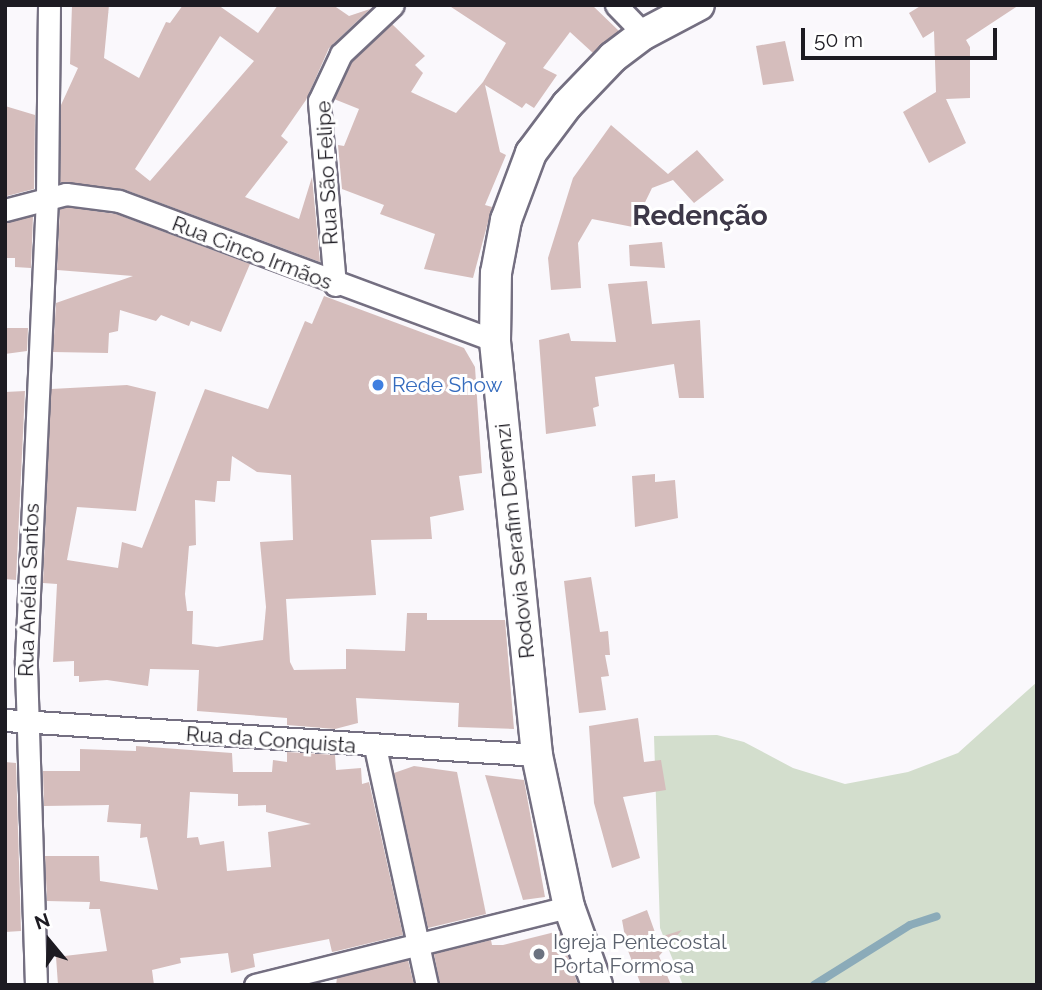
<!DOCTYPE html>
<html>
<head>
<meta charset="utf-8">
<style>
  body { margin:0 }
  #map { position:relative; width:1042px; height:990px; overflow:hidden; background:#faf8fc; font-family:Raleway,sans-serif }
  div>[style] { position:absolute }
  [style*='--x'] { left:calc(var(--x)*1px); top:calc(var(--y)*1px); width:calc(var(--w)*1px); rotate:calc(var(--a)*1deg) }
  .green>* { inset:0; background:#d3decd }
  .stream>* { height:8px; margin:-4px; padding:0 4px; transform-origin:4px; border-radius:4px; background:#8babb9 }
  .building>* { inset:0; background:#d5bdbc }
  .roads { filter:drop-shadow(2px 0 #746f81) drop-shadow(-2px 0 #746f81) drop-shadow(0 2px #746f81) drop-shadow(0 -2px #746f81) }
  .street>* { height:21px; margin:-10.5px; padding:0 10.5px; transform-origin:10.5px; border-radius:10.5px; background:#fff }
  .secondary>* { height:30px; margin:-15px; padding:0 15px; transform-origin:15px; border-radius:15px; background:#fff }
  .dots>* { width:19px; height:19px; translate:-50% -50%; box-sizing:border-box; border:4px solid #fff; border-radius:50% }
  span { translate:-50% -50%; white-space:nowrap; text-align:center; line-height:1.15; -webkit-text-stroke:6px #fff; paint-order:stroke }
  .street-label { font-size:21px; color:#1d1b22 }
  .shop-label { font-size:21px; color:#366cbe }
  .left { translate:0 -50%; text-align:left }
  .worship-label { font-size:21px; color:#5b616d }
  .district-label { font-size:28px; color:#3d3848; font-weight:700 }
  .frame { position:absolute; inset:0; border:7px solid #1d1b22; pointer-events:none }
  .north { position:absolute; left:14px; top:906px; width:70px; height:70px; -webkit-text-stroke:5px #fff; paint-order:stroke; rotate:341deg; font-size:19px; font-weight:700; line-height:28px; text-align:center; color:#1d1b22 }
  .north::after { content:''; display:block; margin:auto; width:24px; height:32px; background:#1d1b22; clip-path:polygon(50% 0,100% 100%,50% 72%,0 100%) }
  .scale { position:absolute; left:801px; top:28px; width:196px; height:32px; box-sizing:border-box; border:4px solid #1d1b22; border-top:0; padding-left:9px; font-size:21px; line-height:24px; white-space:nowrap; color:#1d1b22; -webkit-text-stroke:5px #fff; paint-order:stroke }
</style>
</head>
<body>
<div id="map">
  <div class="green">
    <i style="clip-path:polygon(1037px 682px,1037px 985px,683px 985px,660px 928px,654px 736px,717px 735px,744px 742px,793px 768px,845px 784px,908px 772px,958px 753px)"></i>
  </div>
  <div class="stream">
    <i style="--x:814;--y:985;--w:113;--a:-32"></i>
    <i style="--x:910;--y:925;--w:28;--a:-18"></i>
  </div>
  <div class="building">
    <i style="clip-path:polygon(evenodd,72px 5px,109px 5px,104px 58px,139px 78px,166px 22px,170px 23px,183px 5px,218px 5px,258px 33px,278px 5px,333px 5px,349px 16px,370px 9px,329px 48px,306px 100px,281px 136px,288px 142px,245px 197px,299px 219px,312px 177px,320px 262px,123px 189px,60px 182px,61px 105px,78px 68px,70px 64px,72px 5px,220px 36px,254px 61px,150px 181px,135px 169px,220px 36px)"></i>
    <i style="clip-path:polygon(448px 5px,592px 5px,619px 31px,593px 53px,570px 32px,543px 68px,557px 75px,534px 108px,526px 103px,522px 108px,485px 85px,500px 152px,506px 155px,485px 205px,492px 207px,473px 278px,424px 269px,435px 234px,380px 214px,384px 205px,342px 189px,338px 145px,344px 146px,359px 109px,334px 99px,352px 62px,392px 24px,425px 56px,415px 65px,423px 73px,411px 92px,456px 113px,483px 82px,506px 43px)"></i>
    <i style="clip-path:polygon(922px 5px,1019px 5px,966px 40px,970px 47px,970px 98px,946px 99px,966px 143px,929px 163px,903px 112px,936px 92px,934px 31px,923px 38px,909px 13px)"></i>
    <i style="clip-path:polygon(785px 41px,794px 81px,763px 85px,756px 46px)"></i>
    <i style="clip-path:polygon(5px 106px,35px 115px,34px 189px,7px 196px)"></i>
    <i style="clip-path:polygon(611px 125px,668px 174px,697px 150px,724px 180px,694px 203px,673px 180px,652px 188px,633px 227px,592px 219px,578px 243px,581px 288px,551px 290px,548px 258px,573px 178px)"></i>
    <i style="clip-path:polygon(67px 207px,116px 214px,250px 264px,221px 332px,191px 321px,189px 326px,161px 315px,156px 321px,120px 310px,118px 331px,109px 333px,108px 353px,53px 352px,56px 303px,133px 276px,57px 270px,60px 209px)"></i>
    <i style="clip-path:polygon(33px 216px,31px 268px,15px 267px,15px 258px,5px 258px,5px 223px)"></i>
    <i style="clip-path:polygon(662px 242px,665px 268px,630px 266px,629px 245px)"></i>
    <i style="clip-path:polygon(647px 281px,652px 324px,700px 320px,704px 398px,679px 398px,674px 364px,595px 377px,599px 406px,593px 408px,596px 426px,546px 434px,539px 340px,569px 333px,571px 341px,616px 342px,608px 284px)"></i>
    <i style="clip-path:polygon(evenodd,324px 296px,464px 348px,475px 367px,482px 473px,459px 476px,464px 510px,430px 517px,432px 539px,371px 540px,376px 595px,286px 599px,290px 662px,294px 670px,346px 669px,346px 649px,405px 651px,407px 613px,427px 613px,427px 620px,505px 620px,514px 729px,458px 727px,459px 703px,356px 698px,358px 723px,335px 729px,287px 725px,287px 718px,197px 711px,199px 670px,150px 669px,148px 686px,107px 680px,79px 682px,79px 676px,74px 676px,74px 661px,53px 662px,57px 584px,43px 583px,51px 389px,127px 385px,156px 392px,136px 511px,77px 507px,67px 560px,118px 568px,122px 542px,142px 548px,205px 389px,268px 409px,305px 321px,312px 324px,324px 296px,232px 456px,257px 472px,291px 475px,293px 540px,260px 542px,266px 607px,263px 640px,217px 647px,192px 644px,193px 611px,187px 611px,185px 594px,189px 546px,196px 545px,195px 500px,215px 502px,217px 481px,230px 481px,232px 456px)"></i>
    <i style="clip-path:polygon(5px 328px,28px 328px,27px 351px,5px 354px)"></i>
    <i style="clip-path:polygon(25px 391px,16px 580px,5px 579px,5px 392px)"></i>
    <i style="clip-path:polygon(655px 474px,655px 482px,675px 480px,678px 518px,635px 527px,632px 476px)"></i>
    <i style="clip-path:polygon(591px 577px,600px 632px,608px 631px,610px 655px,605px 655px,609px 676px,601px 677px,606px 710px,579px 713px,564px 581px)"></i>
    <i style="clip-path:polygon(638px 718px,644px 762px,661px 760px,666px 790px,623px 797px,640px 858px,612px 868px,594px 803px,589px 726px)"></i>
    <i style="clip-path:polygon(evenodd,136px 746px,232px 753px,233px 772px,272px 772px,273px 760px,287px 762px,287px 752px,335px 755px,336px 770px,361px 768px,362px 784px,369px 782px,403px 935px,337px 951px,332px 952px,329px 939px,253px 954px,255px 967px,231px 973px,228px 953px,180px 958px,181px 963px,152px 970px,154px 985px,58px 985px,56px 957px,107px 951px,100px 909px,89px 909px,90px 902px,47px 901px,45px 856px,99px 856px,100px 881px,158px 890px,147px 837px,140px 838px,141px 824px,107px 822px,109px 805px,44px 806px,43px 771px,80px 771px,80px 749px,136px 751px,136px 746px,190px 792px,238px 794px,238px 806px,266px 805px,266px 812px,311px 824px,268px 832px,271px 867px,227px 871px,224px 841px,200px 845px,198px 837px,187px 838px,190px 792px)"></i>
    <i style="clip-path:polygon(5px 762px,16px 763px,21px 931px,5px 932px)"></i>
    <i style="clip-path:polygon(414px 766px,457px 772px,486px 914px,428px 928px,394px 773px)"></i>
    <i style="clip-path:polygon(485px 775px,524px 780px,545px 897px,523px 900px)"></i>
    <i style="clip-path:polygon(647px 910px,657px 938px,682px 930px,659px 956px,671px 985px,641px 985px,627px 948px,622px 920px)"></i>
    <i style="clip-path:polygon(559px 931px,578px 985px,440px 985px,434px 954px,491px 940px,492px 945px,503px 945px)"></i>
    <i style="clip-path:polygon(408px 960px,414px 985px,336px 985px,337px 978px)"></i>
  </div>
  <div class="roads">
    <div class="street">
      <i style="--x:616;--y:5;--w:40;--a:46"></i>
      <i style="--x:5;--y:210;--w:63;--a:-14.7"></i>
      <i style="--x:66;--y:194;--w:53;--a:7.5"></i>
      <i style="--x:119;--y:201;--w:401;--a:20.4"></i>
      <i style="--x:335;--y:285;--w:185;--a:-95"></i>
      <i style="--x:319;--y:101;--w:52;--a:-64.9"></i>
      <i style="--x:341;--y:54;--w:71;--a:-43.3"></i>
      <i style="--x:5;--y:720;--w:533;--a:3.76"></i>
      <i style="--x:375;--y:747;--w:244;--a:77.7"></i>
      <i style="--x:36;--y:985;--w:325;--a:-91.8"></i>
      <i style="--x:26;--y:660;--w:464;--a:-87.4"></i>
      <i style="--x:47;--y:196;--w:191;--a:-89.4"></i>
      <i style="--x:255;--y:985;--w:324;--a:-14"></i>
    </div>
    <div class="secondary">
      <i style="--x:597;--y:985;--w:83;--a:-109.7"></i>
      <i style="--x:569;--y:907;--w:155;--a:-101.9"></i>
      <i style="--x:537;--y:755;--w:416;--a:-95.8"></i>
      <i style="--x:495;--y:341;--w:68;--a:-89.2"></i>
      <i style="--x:496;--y:273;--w:54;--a:-79.3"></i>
      <i style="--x:506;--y:220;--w:72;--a:-69.5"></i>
      <i style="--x:531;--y:153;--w:60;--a:-53.1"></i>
      <i style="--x:567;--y:105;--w:66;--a:-46.2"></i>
      <i style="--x:613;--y:57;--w:39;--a:-37"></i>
      <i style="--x:644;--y:34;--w:62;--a:-27.8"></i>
    </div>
  </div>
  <div class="dots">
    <i style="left:378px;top:385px;background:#3f7fe0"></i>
    <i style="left:539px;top:954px;background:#6b7280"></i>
  </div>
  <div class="street-label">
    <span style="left:327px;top:173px;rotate:-93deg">Rua São Felipe</span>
    <span style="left:252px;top:253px;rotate:21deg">Rua Cinco Irmãos</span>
    <span style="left:515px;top:541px;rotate:-96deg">Rodovia Serafim Derenzi</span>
    <span style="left:29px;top:590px;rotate:-88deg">Rua Anélia Santos</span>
    <span style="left:271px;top:740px;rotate:4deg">Rua da Conquista</span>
  </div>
  <div class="shop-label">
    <span class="left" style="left:392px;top:385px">Rede Show</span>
  </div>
  <div class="worship-label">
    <span class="left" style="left:553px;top:954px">Igreja Pentecostal<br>Porta Formosa</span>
  </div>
  <div class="district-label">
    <span style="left:700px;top:216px">Redenção</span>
  </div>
  <div class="frame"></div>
  <div class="north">N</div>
  <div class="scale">50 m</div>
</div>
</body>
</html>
